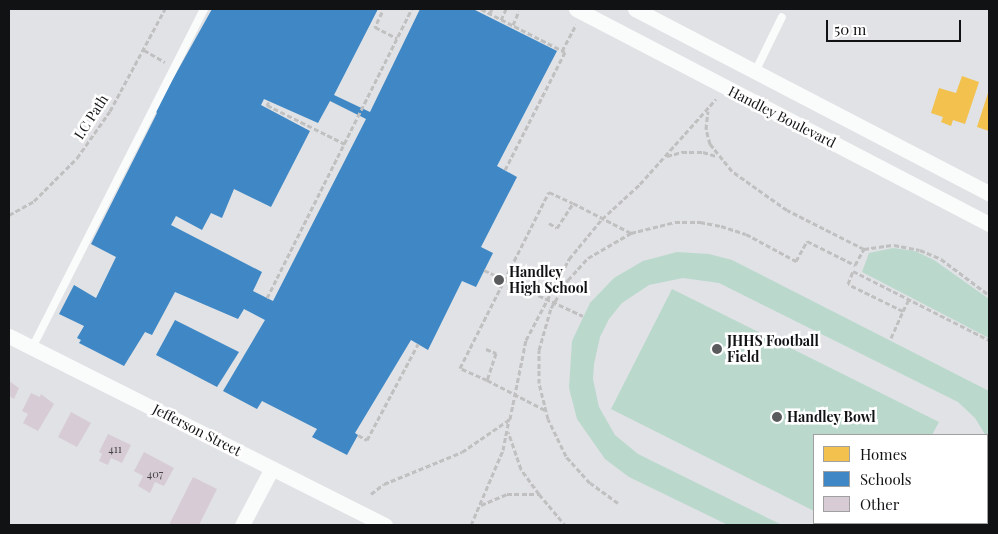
<!DOCTYPE html>
<html>
<head>
<meta charset="utf-8">
<style>
  body { margin:0 }
  #map { position:relative; width:998px; height:534px; overflow:hidden; background:#e0e2e5; font-family:"Playfair Display",serif }
  div>[style] { position:absolute }
  [style*='--x'] { left:calc(var(--x)*1px); top:calc(var(--y)*1px); width:calc(var(--w)*1px); rotate:calc(var(--a)*1deg) }
  .green>* { inset:0; background:#bad9cc }
  .homes>* { inset:0; background:#f2c14e }
  .schools>* { inset:0; background:#3f88c5 }
  .building>* { inset:0; background:#d7ccd5 }
  .path>* { height:3px; margin-top:-1.5px; transform-origin:0; background:repeating-linear-gradient(90deg,#c0c0c1 0 5px,transparent 0 7.5px) }
  .lane>* { height:8px; margin:-4px; padding:0 4px; transform-origin:4px; border-radius:4px; background:#fafbfb }
  .street>* { height:15px; margin:-7.5px; padding:0 7.5px; transform-origin:7.5px; border-radius:7.5px; background:#fafbfb }
  .dots>* { width:14px; height:14px; translate:-50% -50%; box-sizing:border-box; border:2px solid #fff; border-radius:50% }
  span { translate:-50% -50%; white-space:nowrap; text-align:center; line-height:1.15; -webkit-text-stroke:5px #fff; paint-order:stroke }
  .number-label { font-size:11px; color:#444245 }
  .number-label span { -webkit-text-stroke-width:0 }
  .street-label { font-size:14px; color:#111214 }
  .poi-label { font-size:14px; color:#111214; font-weight:700 }
  .left { translate:0 -50%; text-align:left }
  .frame { position:absolute; inset:0; border:10px solid #111214; pointer-events:none }
  .legend { position:absolute; left:813px; top:434px; width:175px; height:90px; box-sizing:border-box; background:#fff; border:1px solid #a0a0a1; margin:0; padding:6px 9px; list-style:none; font-size:15px; color:#111214 }
  .legend li { display:flex; align-items:center; gap:10px; height:25px }
  .legend b { width:25px; border:1px solid #a0a0a1 }
  .scale { position:absolute; left:826px; top:20px; width:135px; height:22px; box-sizing:border-box; border:2px solid #111214; border-top:0; padding-left:6px; font-size:15px; line-height:18px; white-space:nowrap; color:#111214; -webkit-text-stroke:4px #fff; paint-order:stroke }
</style>
</head>
<body>
<div id="map">
  <div class="green">
    <i style="clip-path:polygon(893px 248px,915px 251px,934px 260px,989px 299px,989px 338px,862px 272px,869px 253px)"></i>
    <i style="clip-path:polygon(677px 252px,709px 254px,732px 260px,989px 391px,989px 441px,975px 418px,958px 402px,719px 283px,683px 278px,649px 285px,622px 303px,609px 319px,600px 337px,594px 364px,593px 379px,599px 407px,615px 435px,638px 454px,782px 525px,728px 525px,629px 477px,605px 459px,577px 419px,569px 388px,572px 341px,590px 303px,614px 278px,643px 261px)"></i>
    <i style="clip-path:polygon(672px 289px,939px 422px,932px 435px,814px 435px,814px 511px,611px 409px)"></i>
  </div>
  <div class="homes">
    <i style="clip-path:polygon(962px 76px,979px 82px,965px 124px,953px 120px,951px 126px,941px 122px,943px 117px,931px 113px,939px 88px,956px 93px)"></i>
    <i style="clip-path:polygon(989px 90px,989px 131px,977px 127px)"></i>
  </div>
  <div class="schools">
    <i style="clip-path:polygon(evenodd,212px 9px,378px 9px,334px 95px,370px 112px,420px 9px,473px 9px,557px 51px,497px 166px,517px 177px,481px 247px,493px 253px,476px 287px,462px 281px,428px 350px,411px 340px,355px 433px,358px 435px,347px 455px,312px 437px,317px 429px,262px 401px,257px 409px,223px 391px,265px 320px,244px 309px,238px 319px,175px 292px,152px 335px,145px 332px,124px 366px,79px 343px,81px 340px,77px 338px,84px 326px,59px 314px,74px 285px,96px 298px,116px 257px,91px 244px,157px 113px,155px 111px,212px 9px,264px 99px,318px 123px,330px 101px,366px 119px,273px 301px,253px 291px,262px 272px,171px 225px,176px 216px,202px 230px,211px 213px,222px 218px,234px 189px,271px 207px,310px 131px,261px 105px,264px 99px)"></i>
    <i style="clip-path:polygon(175px 320px,239px 352px,217px 387px,156px 355px)"></i>
  </div>
  <div class="building">
    <i style="clip-path:polygon(9px 381px,19px 388px,14px 399px,9px 396px)"></i>
    <i style="clip-path:polygon(31px 393px,40px 397px,41px 394px,54px 404px,38px 431px,23px 423px,28px 414px,22px 411px)"></i>
    <i style="clip-path:polygon(71px 412px,91px 423px,77px 447px,58px 437px)"></i>
    <i style="clip-path:polygon(108px 434px,131px 445px,122px 463px,111px 458px,108px 465px,99px 461px,102px 454px,99px 452px)"></i>
    <i style="clip-path:polygon(144px 452px,174px 468px,164px 486px,155px 482px,150px 493px,138px 486px,143px 476px,134px 471px)"></i>
    <i style="clip-path:polygon(193px 477px,217px 489px,199px 525px,169px 525px)"></i>
  </div>
  <div class="path">
    <i style="--x:481;--y:9;--w:94;--a:27.1"></i>
    <i style="--x:565;--y:52;--w:132;--a:117"></i>
    <i style="--x:382;--y:12;--w:17;--a:115"></i>
    <i style="--x:375;--y:27;--w:25;--a:27"></i>
    <i style="--x:490;--y:13;--w:4;--a:-63"></i>
    <i style="--x:501;--y:20;--w:12;--a:-66"></i>
    <i style="--x:513;--y:25;--w:15;--a:-67"></i>
    <i style="--x:144;--y:50;--w:24;--a:30"></i>
    <i style="--x:562;--y:51;--w:30;--a:-62"></i>
    <i style="--x:269;--y:102;--w:4;--a:124"></i>
    <i style="--x:267;--y:105;--w:87;--a:26.6"></i>
    <i style="--x:667;--y:156;--w:16;--a:-15"></i>
    <i style="--x:682;--y:152;--w:21;--a:0"></i>
    <i style="--x:703;--y:152;--w:14;--a:17"></i>
    <i style="--x:9;--y:215;--w:29;--a:-29"></i>
    <i style="--x:34;--y:201;--w:61;--a:-45"></i>
    <i style="--x:77;--y:158;--w:57;--a:-54.9"></i>
    <i style="--x:110;--y:111;--w:116;--a:-61.7"></i>
    <i style="--x:549;--y:223;--w:9;--a:32"></i>
    <i style="--x:557;--y:228;--w:30;--a:-57"></i>
    <i style="--x:573;--y:203;--w:65;--a:27.3"></i>
    <i style="--x:864;--y:249;--w:30;--a:-8"></i>
    <i style="--x:894;--y:245;--w:26;--a:11"></i>
    <i style="--x:920;--y:250;--w:23;--a:23"></i>
    <i style="--x:941;--y:259;--w:60;--a:36.9"></i>
    <i style="--x:484;--y:270;--w:109;--a:24.9"></i>
    <i style="--x:267;--y:298;--w:323;--a:-63.4"></i>
    <i style="--x:903;--y:311;--w:13;--a:-63"></i>
    <i style="--x:891;--y:338;--w:30;--a:-66"></i>
    <i style="--x:903;--y:311;--w:61;--a:-153.9"></i>
    <i style="--x:848;--y:284;--w:14;--a:-69"></i>
    <i style="--x:853;--y:271;--w:153;--a:26.9"></i>
    <i style="--x:486;--y:349;--w:11;--a:22"></i>
    <i style="--x:496;--y:353;--w:28;--a:108"></i>
    <i style="--x:487;--y:380;--w:65;--a:27.3"></i>
    <i style="--x:487;--y:380;--w:30;--a:-156"></i>
    <i style="--x:460;--y:368;--w:197;--a:-63.2"></i>
    <i style="--x:549;--y:192;--w:26;--a:25"></i>
    <i style="--x:358;--y:435;--w:10;--a:29"></i>
    <i style="--x:367;--y:440;--w:109;--a:-62"></i>
    <i style="--x:371;--y:494;--w:16;--a:-38"></i>
    <i style="--x:384;--y:484;--w:84;--a:-22.3"></i>
    <i style="--x:462;--y:452;--w:58;--a:-34.5"></i>
    <i style="--x:510;--y:419;--w:81;--a:-78.6"></i>
    <i style="--x:526;--y:340;--w:92;--a:-62"></i>
    <i style="--x:569;--y:259;--w:52;--a:-50.5"></i>
    <i style="--x:602;--y:219;--w:52;--a:-42.6"></i>
    <i style="--x:640;--y:184;--w:114;--a:-48.2"></i>
    <i style="--x:539;--y:494;--w:40;--a:50"></i>
    <i style="--x:618;--y:503;--w:34;--a:-144"></i>
    <i style="--x:590;--y:483;--w:36;--a:-132"></i>
    <i style="--x:566;--y:456;--w:41;--a:-115.9"></i>
    <i style="--x:548;--y:419;--w:37;--a:-104"></i>
    <i style="--x:539;--y:383;--w:33;--a:-90"></i>
    <i style="--x:539;--y:350;--w:44;--a:-74.1"></i>
    <i style="--x:551;--y:308;--w:33;--a:-59"></i>
    <i style="--x:568;--y:280;--w:30;--a:-48"></i>
    <i style="--x:588;--y:258;--w:50;--a:-30.2"></i>
    <i style="--x:631;--y:233;--w:45;--a:-14"></i>
    <i style="--x:675;--y:222;--w:25;--a:0"></i>
    <i style="--x:700;--y:222;--w:21;--a:11"></i>
    <i style="--x:721;--y:226;--w:26;--a:18"></i>
    <i style="--x:746;--y:234;--w:57;--a:28.4"></i>
    <i style="--x:796;--y:261;--w:23;--a:-61"></i>
    <i style="--x:807;--y:241;--w:54;--a:26.6"></i>
    <i style="--x:855;--y:265;--w:18;--a:-61"></i>
    <i style="--x:864;--y:249;--w:86;--a:-153.1"></i>
    <i style="--x:787;--y:210;--w:67;--a:-144.7"></i>
    <i style="--x:732;--y:171;--w:35;--a:-129"></i>
    <i style="--x:710;--y:144;--w:16;--a:-105"></i>
    <i style="--x:706;--y:129;--w:18;--a:-84"></i>
    <i style="--x:481;--y:505;--w:28;--a:-23"></i>
    <i style="--x:507;--y:494;--w:32;--a:0"></i>
    <i style="--x:539;--y:494;--w:31;--a:-126"></i>
    <i style="--x:521;--y:469;--w:39;--a:-109"></i>
    <i style="--x:471;--y:525;--w:82;--a:-66.9"></i>
    <i style="--x:503;--y:450;--w:32;--a:-79"></i>
  </div>
  <div class="lane">
    <i style="--x:755;--y:72;--w:61;--a:-63.9"></i>
    <i style="--x:32;--y:348;--w:380;--a:-63.1"></i>
  </div>
  <div class="street">
    <i style="--x:576;--y:9;--w:466;--a:27.5"></i>
    <i style="--x:635;--y:9;--w:399;--a:27.5"></i>
    <i style="--x:9;--y:336;--w:421;--a:26.7"></i>
    <i style="--x:242;--y:525;--w:64;--a:-62.2"></i>
  </div>
  <div class="dots">
    <i style="left:499px;top:280px;background:#595b5d"></i>
    <i style="left:717px;top:349px;background:#595b5d"></i>
    <i style="left:777px;top:417px;background:#595b5d"></i>
  </div>
  <div class="number-label">
    <span style="left:115px;top:449px">411</span>
    <span style="left:155px;top:474px">407</span>
  </div>
  <div class="street-label">
    <span style="left:91px;top:117px;rotate:-57deg">I.C Path</span>
    <span style="left:782px;top:117px;rotate:27deg">Handley Boulevard</span>
    <span style="left:197px;top:430px;rotate:27deg">Jefferson Street</span>
  </div>
  <div class="poi-label">
    <span class="left" style="left:509px;top:280px">Handley<br>High School</span>
    <span class="left" style="left:727px;top:349px">JHHS Football<br>Field</span>
    <span class="left" style="left:787px;top:417px">Handley Bowl</span>
  </div>
  <div class="frame"></div>
  <ul class="legend">
  <li><b style="height:14px;background:#f2c14e"></b>Homes</li>
  <li><b style="height:14px;background:#3f88c5"></b>Schools</li>
  <li><b style="height:14px;background:#d7ccd5"></b>Other</li>
  </ul>
  <div class="scale">50 m</div>
</div>
</body>
</html>
